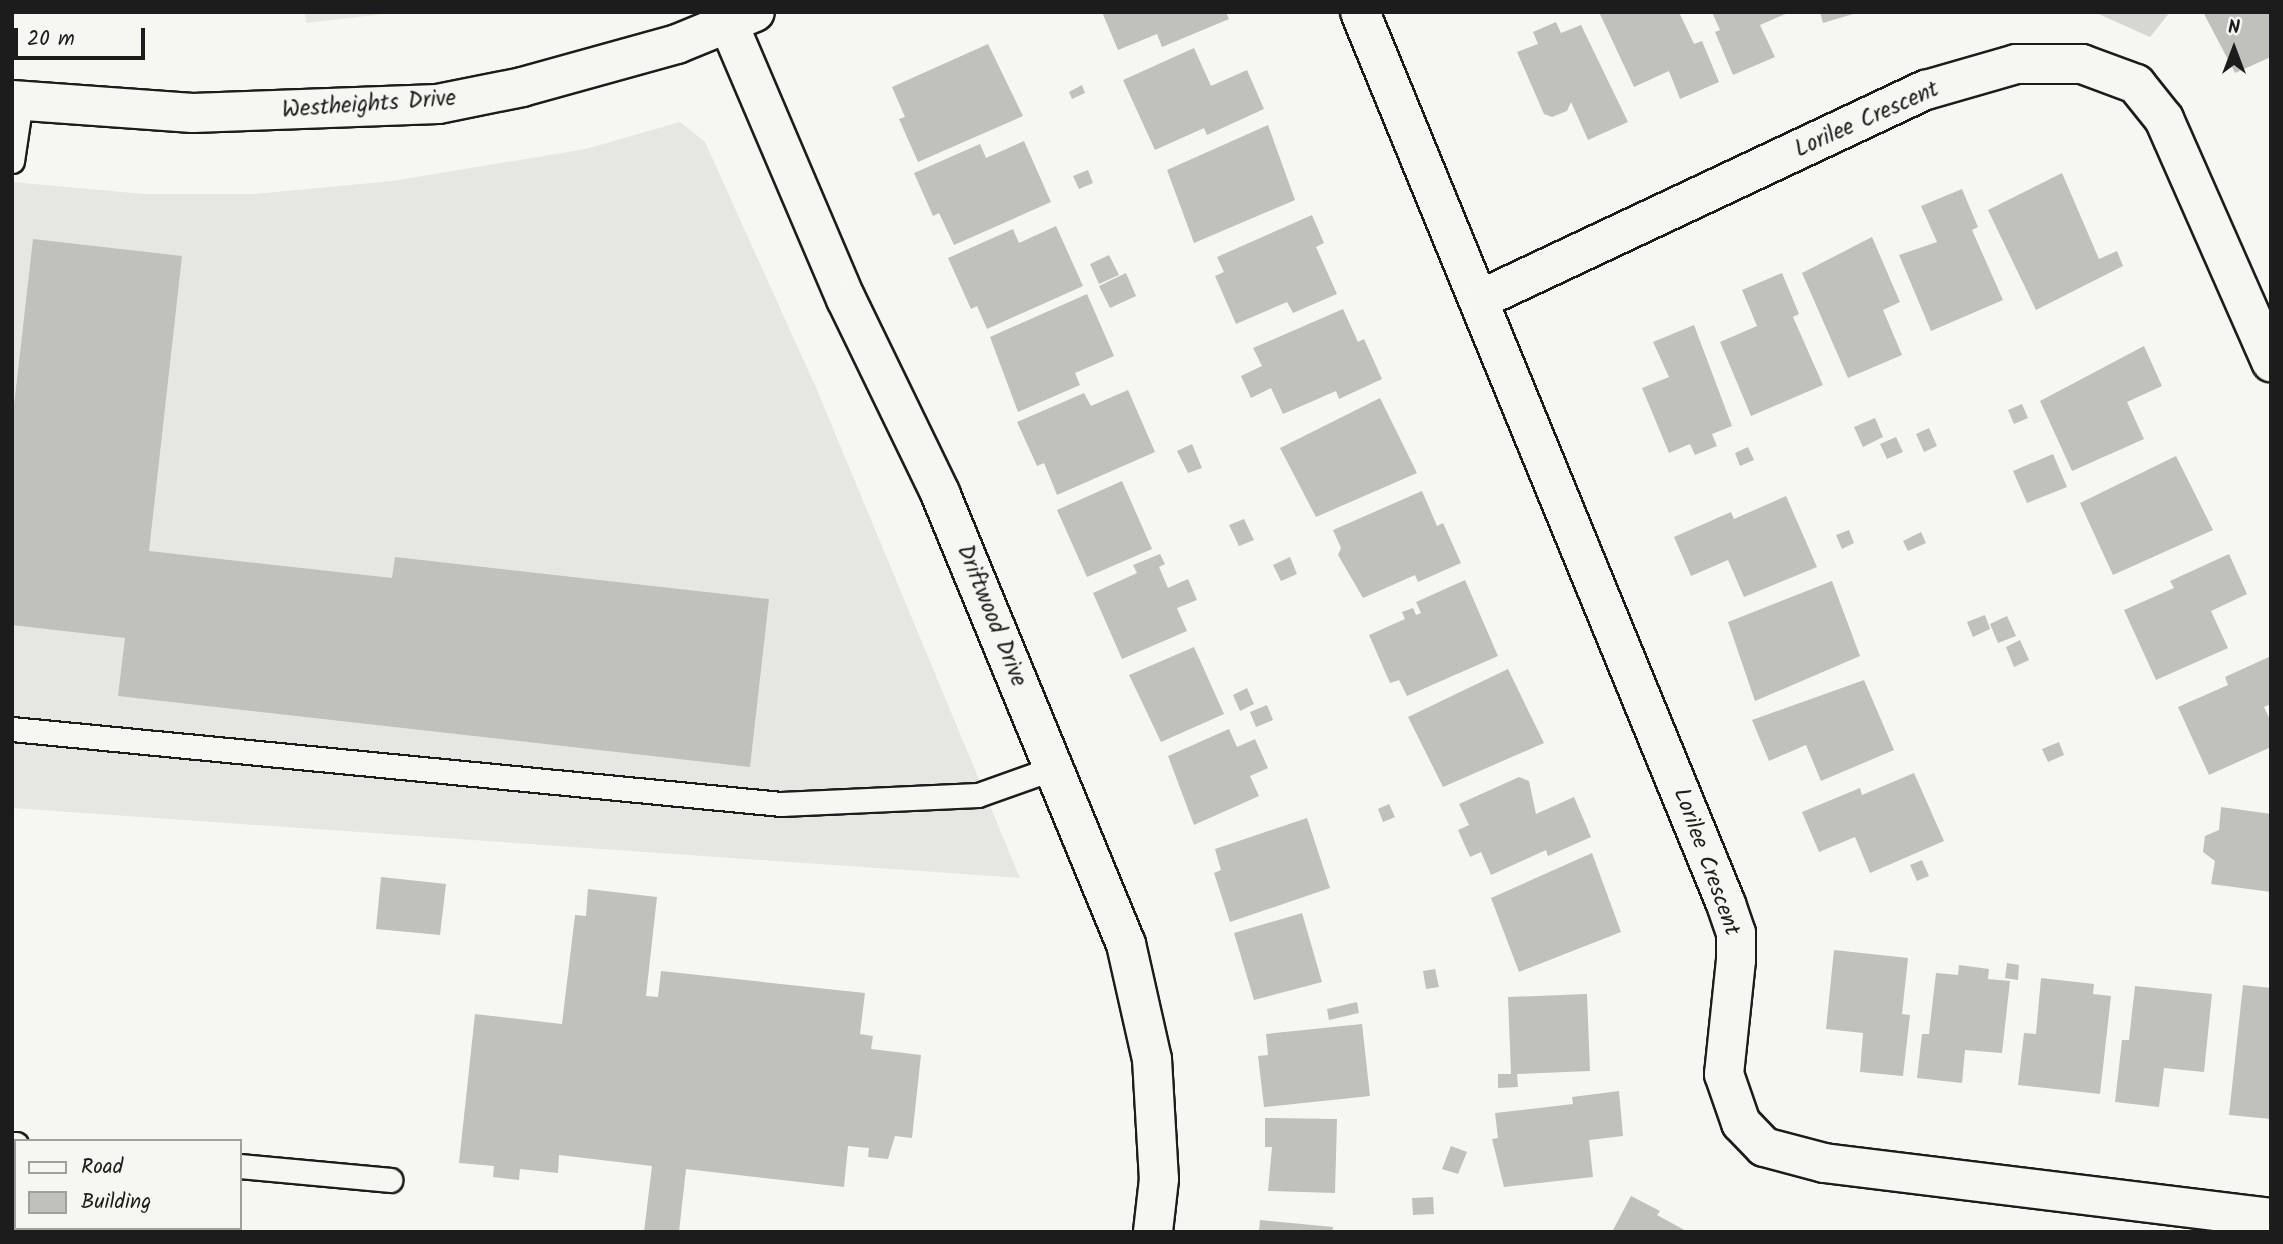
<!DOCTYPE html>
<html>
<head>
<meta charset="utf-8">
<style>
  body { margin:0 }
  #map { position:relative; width:2283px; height:1244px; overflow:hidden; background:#f6f6f2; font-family:Kalam,sans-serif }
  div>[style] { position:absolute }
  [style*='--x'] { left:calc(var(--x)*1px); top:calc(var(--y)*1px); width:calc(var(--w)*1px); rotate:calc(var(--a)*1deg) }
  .built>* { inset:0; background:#e6e6e2 }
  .green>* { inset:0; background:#d6d6d2 }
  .building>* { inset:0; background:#c0c0bd }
  .roads { filter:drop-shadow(2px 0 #1c1c1c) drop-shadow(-2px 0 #1c1c1c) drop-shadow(0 2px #1c1c1c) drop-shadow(0 -2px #1c1c1c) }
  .service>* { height:23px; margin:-11.5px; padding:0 11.5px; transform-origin:11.5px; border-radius:11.5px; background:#f6f6f2 }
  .minor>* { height:38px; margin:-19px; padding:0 19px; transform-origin:19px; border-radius:19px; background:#f6f6f2 }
  .tertiary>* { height:38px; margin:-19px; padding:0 19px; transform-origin:19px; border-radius:19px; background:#f6f6f2 }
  span { translate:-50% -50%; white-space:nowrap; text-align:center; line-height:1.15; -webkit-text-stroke:5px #f6f6f2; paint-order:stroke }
  .street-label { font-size:23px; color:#1c1c1c }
  .frame { position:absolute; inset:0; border:14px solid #1c1c1c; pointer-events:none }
  .legend { position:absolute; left:14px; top:1139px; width:228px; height:91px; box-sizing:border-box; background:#f6f6f2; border:2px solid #9f9f9c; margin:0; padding:9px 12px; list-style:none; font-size:21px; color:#1c1c1c }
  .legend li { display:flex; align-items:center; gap:14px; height:35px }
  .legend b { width:35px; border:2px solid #9f9f9c }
  .north { position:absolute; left:2199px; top:14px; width:70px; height:70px; -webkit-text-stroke:5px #f6f6f2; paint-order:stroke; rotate:0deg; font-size:19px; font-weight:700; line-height:28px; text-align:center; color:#1c1c1c }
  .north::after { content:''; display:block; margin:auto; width:24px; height:32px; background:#1c1c1c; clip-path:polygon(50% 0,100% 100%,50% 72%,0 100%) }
  .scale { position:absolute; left:14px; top:28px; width:131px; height:32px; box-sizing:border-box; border:4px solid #1c1c1c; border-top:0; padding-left:9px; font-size:21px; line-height:24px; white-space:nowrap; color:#1c1c1c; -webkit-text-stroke:5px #f6f6f2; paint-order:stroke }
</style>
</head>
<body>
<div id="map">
  <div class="built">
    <i style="clip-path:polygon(305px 12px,401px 12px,306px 23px)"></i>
    <i style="clip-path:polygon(680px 122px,705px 142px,817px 390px,1020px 878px,12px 808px,12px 182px,144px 194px,253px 194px,393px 181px,586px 149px)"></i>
  </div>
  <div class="green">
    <i style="clip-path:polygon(2094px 12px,2170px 12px,2150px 37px)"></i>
  </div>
  <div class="building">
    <i style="clip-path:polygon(1102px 12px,1226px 12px,1229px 19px,1162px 47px,1157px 34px,1118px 50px)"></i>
    <i style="clip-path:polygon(1599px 12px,1679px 12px,1694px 44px,1702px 41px,1719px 82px,1680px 99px,1669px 71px,1634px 87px)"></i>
    <i style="clip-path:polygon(1712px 12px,1790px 12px,1760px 25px,1775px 57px,1733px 75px,1715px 32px,1720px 30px)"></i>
    <i style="clip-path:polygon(1820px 12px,1852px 12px,1853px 14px,1823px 23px)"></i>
    <i style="clip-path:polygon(2203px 12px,2271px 12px,2271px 57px,2235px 73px)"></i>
    <i style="clip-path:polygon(1556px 22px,1561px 33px,1581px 25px,1628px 122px,1588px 140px,1571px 102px,1567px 111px,1552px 117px,1544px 114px,1517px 52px,1538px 44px,1533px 32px)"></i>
    <i style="clip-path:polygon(988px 44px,1023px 116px,918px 162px,899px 119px,905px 117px,892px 87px)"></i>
    <i style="clip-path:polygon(1194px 48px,1211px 86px,1247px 70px,1264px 109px,1207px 135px,1204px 128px,1155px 150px,1123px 80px)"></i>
    <i style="clip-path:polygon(1082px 85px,1085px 93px,1072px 99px,1069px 92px)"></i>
    <i style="clip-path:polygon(1268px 125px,1295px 200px,1194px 243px,1167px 170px)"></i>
    <i style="clip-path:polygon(1024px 141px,1051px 202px,954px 245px,939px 213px,933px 216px,914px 173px,980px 144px,986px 158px)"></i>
    <i style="clip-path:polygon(1088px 170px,1093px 183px,1079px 189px,1073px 176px)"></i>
    <i style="clip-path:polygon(2062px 173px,2099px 259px,2117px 251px,2123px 266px,2036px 310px,1988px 210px)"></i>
    <i style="clip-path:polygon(1962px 189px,1978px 227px,1972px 230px,2003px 300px,1931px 331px,1899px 255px,1937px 242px,1921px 206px)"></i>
    <i style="clip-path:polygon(1312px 215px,1324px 243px,1316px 247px,1337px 294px,1293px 313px,1287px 302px,1236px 324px,1215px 276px,1224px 272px,1217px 257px)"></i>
    <i style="clip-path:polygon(1056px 226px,1083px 286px,987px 329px,977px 306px,971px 309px,948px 258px,1013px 229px,1019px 243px)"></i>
    <i style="clip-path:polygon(1872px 237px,1900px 302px,1883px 310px,1902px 355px,1848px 378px,1802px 273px)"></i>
    <i style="clip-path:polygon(33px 239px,182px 256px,149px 551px,392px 578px,395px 557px,769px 599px,750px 767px,118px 696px,125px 638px,12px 625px,12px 423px)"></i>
    <i style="clip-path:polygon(1109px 255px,1119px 275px,1099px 284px,1090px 264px)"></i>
    <i style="clip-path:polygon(1126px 273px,1136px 296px,1110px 308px,1099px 286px)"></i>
    <i style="clip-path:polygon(1782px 273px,1799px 314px,1793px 317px,1823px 385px,1751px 416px,1720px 342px,1757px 326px,1742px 290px)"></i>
    <i style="clip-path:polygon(1087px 294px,1114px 356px,1075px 373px,1080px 385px,1018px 412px,990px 337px)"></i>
    <i style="clip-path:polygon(1343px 309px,1358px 342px,1364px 339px,1382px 379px,1339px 399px,1336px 391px,1283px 414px,1271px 388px,1251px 398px,1241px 376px,1262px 366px,1253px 348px)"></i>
    <i style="clip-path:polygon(1694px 325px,1732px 426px,1712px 434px,1717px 446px,1695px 455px,1690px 444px,1669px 453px,1642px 388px,1669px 377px,1653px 342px)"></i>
    <i style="clip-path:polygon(2144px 346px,2162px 386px,2127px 402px,2144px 439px,2072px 471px,2040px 401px)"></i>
    <i style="clip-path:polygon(1128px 390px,1155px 452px,1057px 495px,1044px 463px,1037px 466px,1017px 422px,1084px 393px,1091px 406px)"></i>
    <i style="clip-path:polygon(1380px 398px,1417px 473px,1316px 517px,1280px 448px)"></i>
    <i style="clip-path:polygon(2022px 404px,2028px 418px,2014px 424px,2008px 410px)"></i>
    <i style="clip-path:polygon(1875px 418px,1883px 437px,1863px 447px,1854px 427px)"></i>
    <i style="clip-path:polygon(1929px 428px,1937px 446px,1924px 452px,1916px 434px)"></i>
    <i style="clip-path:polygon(1896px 437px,1903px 452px,1887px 459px,1880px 444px)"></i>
    <i style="clip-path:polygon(1192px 444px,1202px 468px,1188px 473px,1177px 451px)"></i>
    <i style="clip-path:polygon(1748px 447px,1754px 460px,1740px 466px,1735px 453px)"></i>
    <i style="clip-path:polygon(2053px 454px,2067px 487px,2027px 503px,2013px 471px)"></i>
    <i style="clip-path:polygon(2176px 456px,2213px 530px,2113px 575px,2080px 503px)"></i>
    <i style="clip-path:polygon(1122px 481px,1152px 549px,1087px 577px,1057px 510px)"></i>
    <i style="clip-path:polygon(1422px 491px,1437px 526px,1443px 523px,1461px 563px,1418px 582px,1415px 575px,1363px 598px,1338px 555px,1341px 548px,1333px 530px)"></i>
    <i style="clip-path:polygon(1786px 496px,1817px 567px,1744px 597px,1728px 560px,1691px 576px,1674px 537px,1731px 512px,1734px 519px)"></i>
    <i style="clip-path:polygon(1244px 519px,1254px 540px,1239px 546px,1229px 525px)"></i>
    <i style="clip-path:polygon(1849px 530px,1854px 543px,1842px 549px,1836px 535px)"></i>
    <i style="clip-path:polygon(1921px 532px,1926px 543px,1908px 551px,1903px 541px)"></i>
    <i style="clip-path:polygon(1160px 554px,1165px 564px,1159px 567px,1168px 588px,1188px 579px,1197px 600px,1177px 608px,1187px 631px,1122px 659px,1093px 593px,1137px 573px,1133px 565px)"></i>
    <i style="clip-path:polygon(2229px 554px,2247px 594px,2211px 611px,2228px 648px,2156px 680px,2124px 610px,2174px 588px,2170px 581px)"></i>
    <i style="clip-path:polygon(1290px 557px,1297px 574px,1281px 581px,1273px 565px)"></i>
    <i style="clip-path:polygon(1465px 580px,1498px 656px,1407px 696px,1399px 680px,1390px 683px,1369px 635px,1405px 619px,1402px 612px,1413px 608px,1416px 615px,1421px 613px,1416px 602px)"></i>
    <i style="clip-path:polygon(1832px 581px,1860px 656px,1755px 701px,1728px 622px)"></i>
    <i style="clip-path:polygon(1985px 615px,1990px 629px,1973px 637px,1967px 622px)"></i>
    <i style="clip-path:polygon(2007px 616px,2016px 636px,1998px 643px,1990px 624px)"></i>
    <i style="clip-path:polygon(2020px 640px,2029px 660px,2014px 667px,2006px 647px)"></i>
    <i style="clip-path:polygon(1194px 647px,1224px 714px,1161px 742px,1129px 675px)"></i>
    <i style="clip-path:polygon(2271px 656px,2271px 704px,2264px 707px,2271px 722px,2271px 747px,2209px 775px,2178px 707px,2228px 685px,2225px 677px)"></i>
    <i style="clip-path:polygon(1508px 669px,1544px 743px,1443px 787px,1408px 717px)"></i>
    <i style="clip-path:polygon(1864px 680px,1894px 750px,1821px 781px,1806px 745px,1769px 761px,1752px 720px)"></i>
    <i style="clip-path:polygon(1247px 688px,1254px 704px,1240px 711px,1233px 695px)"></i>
    <i style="clip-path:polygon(1267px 705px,1273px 720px,1256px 727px,1250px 712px)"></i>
    <i style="clip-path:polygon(1229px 729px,1237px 747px,1255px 739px,1268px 768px,1250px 776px,1259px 796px,1194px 825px,1168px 756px)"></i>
    <i style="clip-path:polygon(2059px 742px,2064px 755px,2048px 762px,2042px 749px)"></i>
    <i style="clip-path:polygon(1914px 773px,1944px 841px,1870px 873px,1855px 837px,1819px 852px,1802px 812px,1860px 788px,1862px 795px)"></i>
    <i style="clip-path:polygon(1519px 777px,1529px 781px,1536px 814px,1574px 797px,1591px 837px,1548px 856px,1546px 850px,1491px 875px,1481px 852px,1470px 857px,1458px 830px,1469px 825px,1459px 804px)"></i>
    <i style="clip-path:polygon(1389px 804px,1395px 817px,1383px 822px,1378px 809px)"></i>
    <i style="clip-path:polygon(2221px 807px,2271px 814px,2271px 892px,2211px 884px,2215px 861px,2203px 852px,2205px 836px,2219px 830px)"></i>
    <i style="clip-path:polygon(1307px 818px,1330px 888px,1230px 922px,1214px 873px,1221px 870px,1215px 849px)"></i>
    <i style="clip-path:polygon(1592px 853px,1621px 932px,1519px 972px,1491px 898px)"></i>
    <i style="clip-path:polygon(1922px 860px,1929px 876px,1917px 881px,1910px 865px)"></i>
    <i style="clip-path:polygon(381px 877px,446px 884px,440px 935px,376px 929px)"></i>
    <i style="clip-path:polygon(588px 889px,657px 897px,646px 996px,658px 997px,661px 971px,865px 993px,860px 1034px,873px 1036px,871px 1049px,921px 1055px,912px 1138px,895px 1136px,888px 1159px,868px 1157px,869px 1148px,848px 1146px,844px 1187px,686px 1169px,679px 1232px,644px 1232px,652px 1166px,559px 1155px,558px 1173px,520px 1169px,519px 1180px,493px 1177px,494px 1166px,459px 1163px,475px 1014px,562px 1024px,575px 915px,586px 916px)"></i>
    <i style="clip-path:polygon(1302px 913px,1322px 982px,1254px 1000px,1234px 933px)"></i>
    <i style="clip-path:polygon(1834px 950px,1908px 958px,1902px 1014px,1910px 1015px,1903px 1076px,1860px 1072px,1863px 1033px,1826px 1029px)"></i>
    <i style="clip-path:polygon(2007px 963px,2019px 965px,2018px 980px,2005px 978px)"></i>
    <i style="clip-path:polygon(1959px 965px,1989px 969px,1988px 979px,2010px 981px,2002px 1053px,1965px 1050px,1962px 1083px,1917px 1078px,1922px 1034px,1929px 1034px,1936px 973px,1958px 975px)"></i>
    <i style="clip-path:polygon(1435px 969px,1439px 987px,1426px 989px,1423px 971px)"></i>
    <i style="clip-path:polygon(2041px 978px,2094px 984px,2093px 994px,2111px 996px,2100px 1094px,2018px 1085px,2024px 1033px,2036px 1034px)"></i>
    <i style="clip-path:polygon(2243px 985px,2271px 988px,2271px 1119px,2229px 1115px)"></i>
    <i style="clip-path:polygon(2135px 986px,2212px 994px,2204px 1072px,2164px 1068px,2159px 1107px,2115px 1102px,2122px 1040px,2129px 1040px)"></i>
    <i style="clip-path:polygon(1587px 994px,1590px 1071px,1517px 1074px,1518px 1087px,1498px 1088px,1498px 1074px,1511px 1074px,1508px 997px)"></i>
    <i style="clip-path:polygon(1357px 1002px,1359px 1013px,1329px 1020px,1327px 1009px)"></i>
    <i style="clip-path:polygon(1362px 1024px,1370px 1096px,1264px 1107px,1258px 1056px,1268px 1055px,1266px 1034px)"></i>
    <i style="clip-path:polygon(1619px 1091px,1623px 1136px,1589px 1140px,1593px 1177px,1504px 1187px,1492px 1139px,1498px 1138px,1495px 1113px,1573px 1104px,1572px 1097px)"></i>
    <i style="clip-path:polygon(1265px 1118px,1337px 1119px,1335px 1193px,1268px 1191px,1272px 1147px,1265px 1147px)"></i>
    <i style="clip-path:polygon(1451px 1146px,1467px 1152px,1458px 1174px,1442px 1169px)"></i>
    <i style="clip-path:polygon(1631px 1196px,1660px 1211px,1657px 1215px,1688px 1232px,1612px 1232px)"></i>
    <i style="clip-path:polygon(1433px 1197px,1434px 1214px,1413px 1215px,1412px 1198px)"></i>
    <i style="clip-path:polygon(1260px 1220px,1333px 1227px,1332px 1232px,1259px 1232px)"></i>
  </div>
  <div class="roads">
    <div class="service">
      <i style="--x:12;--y:161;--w:61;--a:-81.5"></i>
      <i style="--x:12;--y:729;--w:773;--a:5.57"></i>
      <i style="--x:781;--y:804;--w:197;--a:-2.6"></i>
      <i style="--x:978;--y:795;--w:81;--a:-19.6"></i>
      <i style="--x:12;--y:1144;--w:4;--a:0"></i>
      <i style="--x:240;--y:1166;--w:151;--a:5.3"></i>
    </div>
    <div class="minor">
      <i style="--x:1360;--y:12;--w:964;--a:67.69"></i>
      <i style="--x:1726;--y:904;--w:31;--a:71"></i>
      <i style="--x:1736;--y:933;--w:27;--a:90"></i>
      <i style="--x:1736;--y:960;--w:115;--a:96"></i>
      <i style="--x:1724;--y:1074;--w:52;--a:70.9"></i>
      <i style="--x:1741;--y:1123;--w:33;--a:46"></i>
      <i style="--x:1764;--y:1147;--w:62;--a:14.9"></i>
      <i style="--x:1824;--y:1163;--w:450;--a:7"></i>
      <i style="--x:1481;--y:299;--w:492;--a:-25.2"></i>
      <i style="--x:1926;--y:90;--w:94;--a:-16.1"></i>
      <i style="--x:2016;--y:64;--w:66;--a:0"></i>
      <i style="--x:2082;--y:64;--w:58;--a:20.3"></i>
      <i style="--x:2136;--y:84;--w:45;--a:51.3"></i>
      <i style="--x:2164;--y:119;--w:266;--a:66.2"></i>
    </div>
    <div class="tertiary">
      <i style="--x:729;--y:25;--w:298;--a:66.9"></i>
      <i style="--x:846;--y:299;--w:216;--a:64.1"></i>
      <i style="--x:940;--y:493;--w:488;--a:67.6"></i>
      <i style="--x:1126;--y:944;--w:118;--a:77.3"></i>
      <i style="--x:1152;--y:1059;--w:120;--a:86.7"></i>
      <i style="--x:1159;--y:1179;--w:53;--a:96.5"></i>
      <i style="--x:12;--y:100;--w:181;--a:4.1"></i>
      <i style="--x:193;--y:113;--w:245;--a:-2.1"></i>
      <i style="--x:438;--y:104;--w:86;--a:-11.4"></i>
      <i style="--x:522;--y:87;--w:161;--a:-15.5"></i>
      <i style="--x:677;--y:44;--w:84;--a:-22.3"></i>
    </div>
  </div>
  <div class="street-label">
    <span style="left:369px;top:105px;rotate:-4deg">Westheights Drive</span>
    <span style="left:1867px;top:120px;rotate:-24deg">Lorilee Crescent</span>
    <span style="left:991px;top:616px;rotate:68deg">Driftwood Drive</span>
    <span style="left:1706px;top:862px;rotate:70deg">Lorilee Crescent</span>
  </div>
  <div class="frame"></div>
  <ul class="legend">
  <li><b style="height:9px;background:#f6f6f2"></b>Road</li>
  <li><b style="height:19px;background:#c0c0bd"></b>Building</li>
  </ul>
  <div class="north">N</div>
  <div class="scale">20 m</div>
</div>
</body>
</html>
